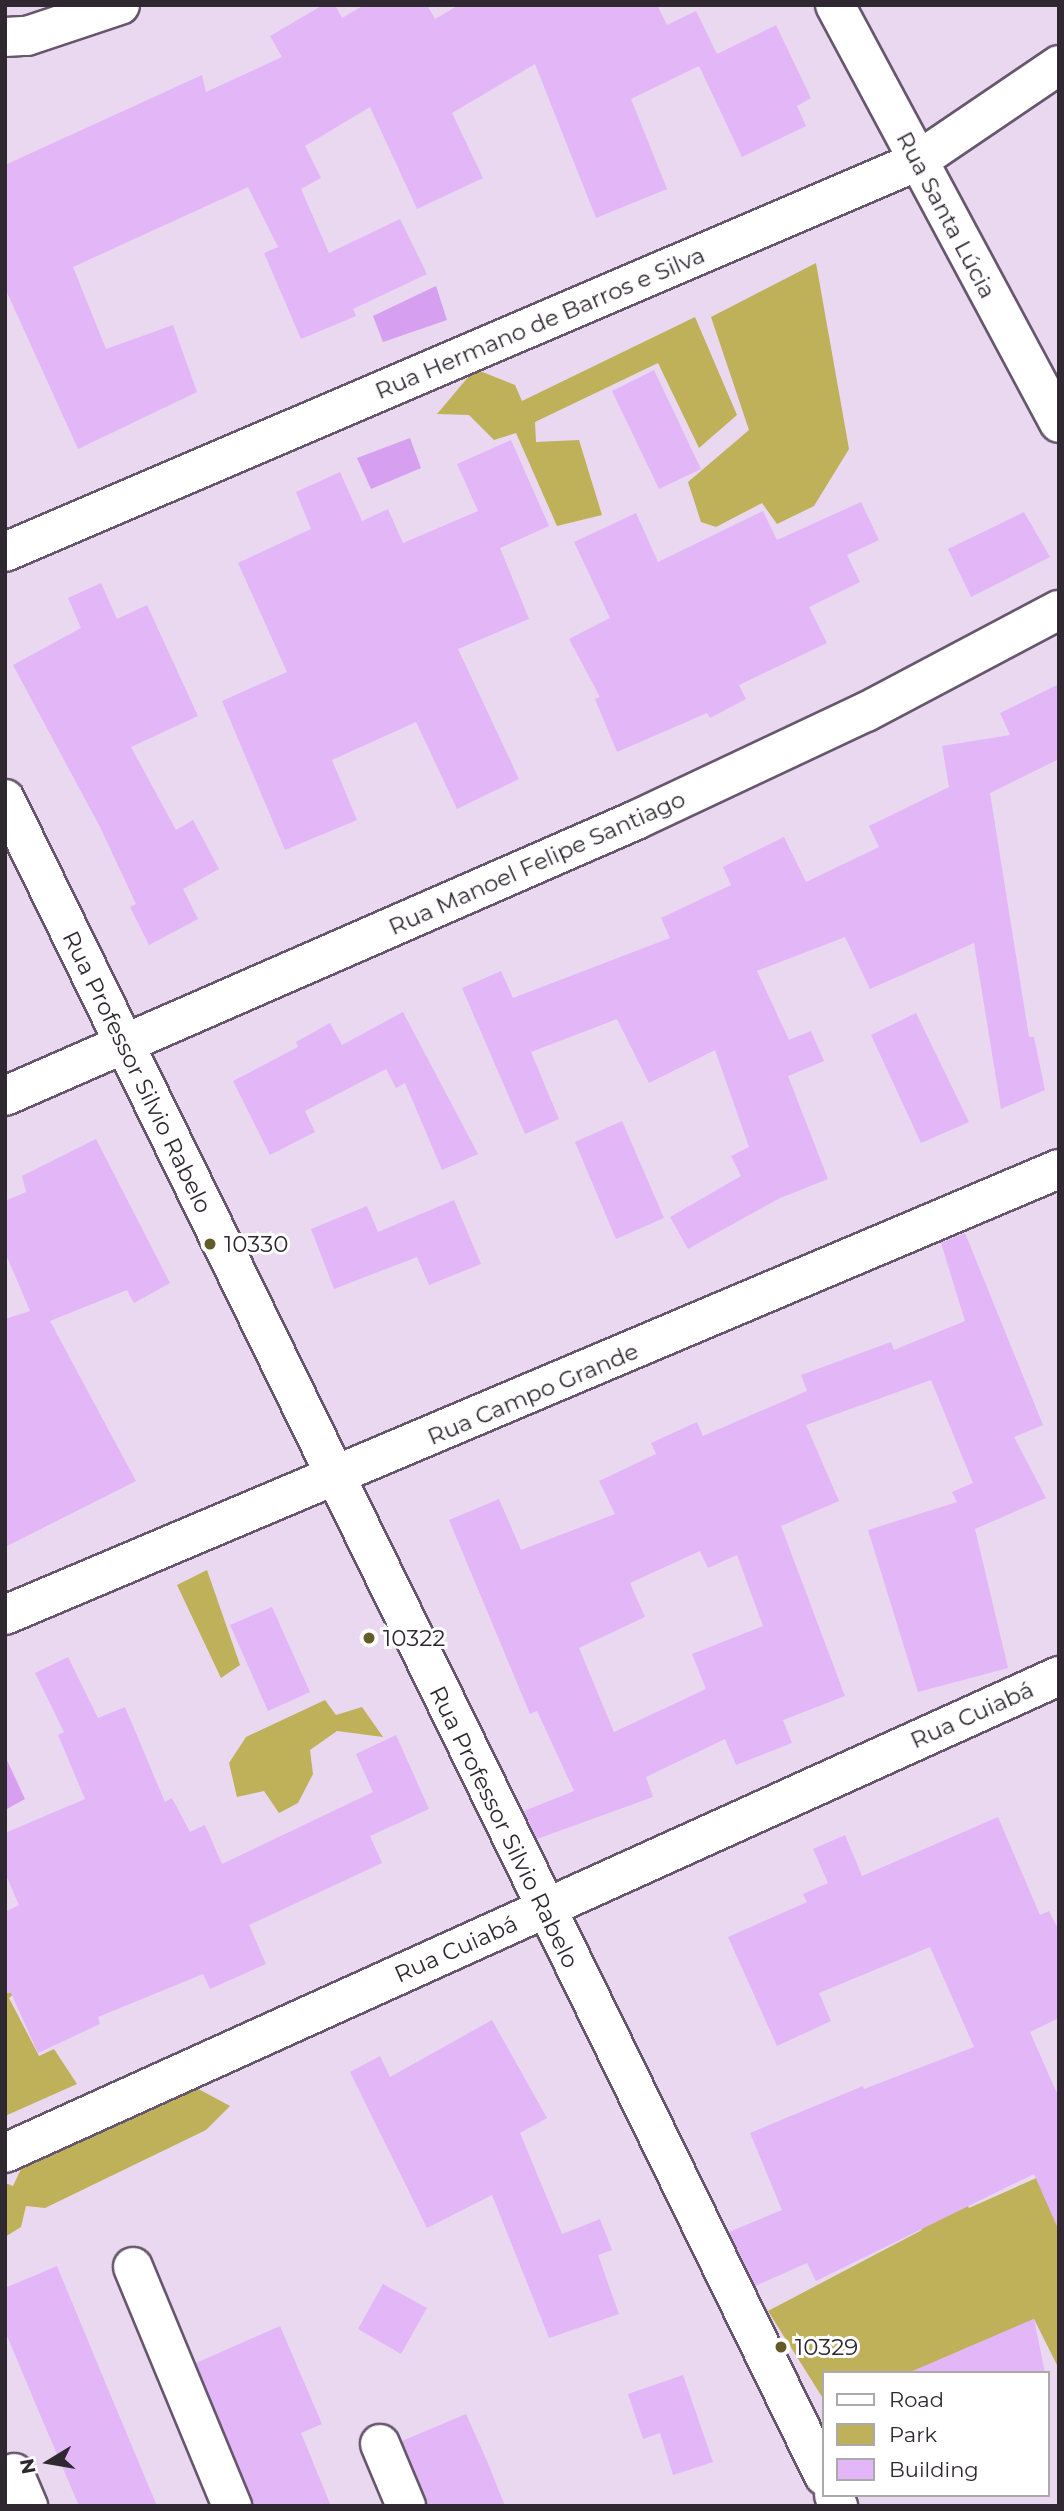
<!DOCTYPE html>
<html>
<head>
<meta charset="utf-8">
<style>
  body { margin:0 }
  #map { position:relative; width:1064px; height:2511px; overflow:hidden; background:#e9d8f0; font-family:Montserrat,sans-serif }
  div>[style] { position:absolute }
  [style*='--x'] { left:calc(var(--x)*1px); top:calc(var(--y)*1px); width:calc(var(--w)*1px); rotate:calc(var(--a)*1deg) }
  .green>* { inset:0; background:#beb15a }
  .water>* { inset:0; background:#d79ff0 }
  .building>* { inset:0; background:#e3b6f8 }
  .roads { filter:drop-shadow(2px 0 #66576c) drop-shadow(-2px 0 #66576c) drop-shadow(0 2px #66576c) drop-shadow(0 -2px #66576c) }
  .minor>* { height:38px; margin:-19px; padding:0 19px; transform-origin:19px; border-radius:19px; background:#fff }
  .tertiary>* { height:38px; margin:-19px; padding:0 19px; transform-origin:19px; border-radius:19px; background:#fff }
  .secondary>* { height:38px; margin:-19px; padding:0 19px; transform-origin:19px; border-radius:19px; background:#fff }
  .dots>* { width:19px; height:19px; translate:-50% -50%; box-sizing:border-box; border:4px solid #fff; border-radius:50% }
  span { translate:-50% -50%; white-space:nowrap; text-align:center; line-height:1.15; -webkit-text-stroke:6px #fff; paint-order:stroke }
  .street-label { font-size:23px; color:#2f2831 }
  .poi-label { font-size:23px; color:#2f2831 }
  .left { translate:0 -50%; text-align:left }
  .frame { position:absolute; inset:0; border:7px solid #2f2831; pointer-events:none }
  .legend { position:absolute; left:822px; top:2371px; width:228px; height:126px; box-sizing:border-box; background:#fff; border:2px solid #aca9ad; margin:0; padding:9px 12px; list-style:none; font-size:21px; color:#2f2831 }
  .legend li { display:flex; align-items:center; gap:14px; height:35px }
  .legend b { width:35px; border:2px solid #aca9ad }
  .north { position:absolute; left:14px; top:2427px; width:70px; height:70px; -webkit-text-stroke:5px #fff; paint-order:stroke; rotate:259deg; font-size:19px; font-weight:700; line-height:28px; text-align:center; color:#2f2831 }
  .north::after { content:''; display:block; margin:auto; width:24px; height:32px; background:#2f2831; clip-path:polygon(50% 0,100% 100%,50% 72%,0 100%) }
</style>
</head>
<body>
<div id="map">
  <div class="green">
    <i style="clip-path:polygon(816px 263px,849px 449px,814px 506px,777px 524px,762px 503px,716px 527px,701px 522px,688px 482px,749px 430px,711px 317px)"></i>
    <i style="clip-path:polygon(695px 317px,737px 415px,699px 448px,658px 363px,535px 422px,536px 442px,579px 440px,602px 515px,557px 526px,516px 433px,494px 440px,469px 415px,437px 414px,475px 369px,515px 385px,522px 401px)"></i>
    <i style="clip-path:polygon(207px 1570px,240px 1665px,221px 1678px,177px 1585px)"></i>
    <i style="clip-path:polygon(325px 1700px,336px 1715px,362px 1707px,383px 1737px,337px 1731px,310px 1750px,313px 1774px,298px 1803px,279px 1813px,264px 1791px,237px 1797px,229px 1763px,246px 1737px)"></i>
    <i style="clip-path:polygon(5px 1970px,22px 1987px,9px 1998px,39px 2056px,54px 2049px,77px 2084px,5px 2116px)"></i>
    <i style="clip-path:polygon(191px 2085px,230px 2106px,206px 2130px,45px 2208px,26px 2206px,21px 2227px,5px 2237px,5px 2183px,13px 2186px,28px 2154px)"></i>
    <i style="clip-path:polygon(1059px 2168px,1059px 2369px,1034px 2319px,909px 2373px,824px 2373px,824px 2400px,768px 2311px,922px 2230px,914px 2212px,955px 2181px,969px 2208px)"></i>
  </div>
  <div class="water">
    <i style="clip-path:polygon(436px 286px,447px 320px,383px 342px,373px 316px)"></i>
    <i style="clip-path:polygon(410px 438px,421px 468px,371px 489px,357px 458px)"></i>
    <i style="clip-path:polygon(5px 1756px,25px 1799px,5px 1810px)"></i>
  </div>
  <div class="building">
    <i style="clip-path:polygon(323px 5px,335px 5px,342px 18px,364px 5px,427px 5px,435px 19px,459px 5px,657px 5px,667px 25px,696px 11px,717px 54px,776px 25px,811px 98px,797px 106px,806px 126px,742px 157px,699px 66px,631px 99px,667px 189px,596px 218px,535px 64px,452px 113px,483px 178px,417px 209px,370px 107px,305px 146px,321px 178px,301px 189px,329px 253px,400px 219px,427px 274px,353px 309px,356px 316px,301px 339px,264px 253px,278px 247px,248px 187px,73px 267px,106px 349px,173px 325px,197px 392px,78px 449px,5px 288px,5px 165px,202px 75px,206px 92px,282px 57px,270px 36px)"></i>
    <i style="clip-path:polygon(654px 370px,701px 469px,659px 489px,612px 391px)"></i>
    <i style="clip-path:polygon(511px 440px,549px 526px,500px 548px,529px 619px,458px 649px,519px 779px,457px 809px,416px 722px,332px 760px,357px 820px,285px 850px,222px 701px,287px 672px,238px 563px,311px 529px,296px 492px,340px 472px,362px 521px,388px 509px,403px 543px,478px 511px,457px 464px)"></i>
    <i style="clip-path:polygon(861px 502px,879px 540px,847px 555px,860px 582px,809px 607px,827px 643px,739px 685px,746px 699px,710px 718px,707px 713px,617px 752px,595px 699px,600px 697px,569px 639px,610px 618px,574px 542px,636px 513px,658px 562px,763px 511px,777px 540px)"></i>
    <i style="clip-path:polygon(1024px 512px,1050px 557px,971px 597px,948px 549px)"></i>
    <i style="clip-path:polygon(101px 583px,117px 619px,147px 605px,198px 716px,131px 747px,176px 830px,193px 820px,219px 869px,183px 889px,198px 919px,149px 945px,130px 907px,136px 904px,100px 827px,13px 665px,81px 628px,68px 598px)"></i>
    <i style="clip-path:polygon(1059px 684px,1059px 759px,990px 793px,1029px 1037px,1034px 1037px,1045px 1090px,1001px 1109px,974px 943px,870px 989px,845px 937px,757px 971px,789px 1040px,811px 1031px,824px 1061px,788px 1076px,828px 1179px,780px 1198px,688px 1249px,670px 1217px,741px 1176px,731px 1156px,749px 1147px,715px 1050px,649px 1083px,617px 1019px,531px 1052px,559px 1119px,525px 1134px,462px 988px,501px 971px,513px 998px,670px 938px,661px 918px,731px 885px,723px 867px,784px 837px,806px 882px,879px 847px,869px 826px,949px 787px,942px 746px,1010px 735px,1000px 713px)"></i>
    <i style="clip-path:polygon(403px 1012px,478px 1154px,442px 1170px,405px 1083px,396px 1088px,386px 1069px,305px 1111px,315px 1132px,270px 1155px,233px 1081px,298px 1047px,296px 1042px,330px 1023px,342px 1045px)"></i>
    <i style="clip-path:polygon(916px 1013px,969px 1122px,921px 1143px,871px 1035px)"></i>
    <i style="clip-path:polygon(622px 1121px,664px 1218px,616px 1239px,575px 1142px)"></i>
    <i style="clip-path:polygon(96px 1139px,170px 1283px,134px 1303px,127px 1290px,50px 1321px,136px 1481px,5px 1547px,5px 1319px,30px 1311px,5px 1252px,5px 1201px,26px 1192px,22px 1176px)"></i>
    <i style="clip-path:polygon(454px 1200px,481px 1264px,429px 1285px,417px 1257px,334px 1289px,311px 1229px,367px 1206px,378px 1232px)"></i>
    <i style="clip-path:polygon(evenodd,965px 1233px,1043px 1425px,1014px 1437px,1046px 1498px,975px 1529px,1008px 1668px,918px 1692px,868px 1530px,957px 1502px,952px 1492px,973px 1483px,931px 1380px,806px 1425px,839px 1501px,781px 1526px,845px 1696px,783px 1720px,792px 1743px,736px 1765px,725px 1739px,646px 1777px,653px 1797px,537px 1839px,524px 1811px,574px 1791px,537px 1711px,530px 1714px,449px 1520px,499px 1499px,521px 1550px,615px 1514px,599px 1481px,656px 1454px,651px 1443px,697px 1422px,703px 1436px,807px 1391px,801px 1375px,891px 1342px,894px 1350px,965px 1321px,941px 1243px,965px 1233px,700px 1551px,708px 1568px,737px 1555px,763px 1626px,692px 1654px,706px 1689px,614px 1732px,579px 1648px,645px 1617px,630px 1583px,700px 1551px)"></i>
    <i style="clip-path:polygon(272px 1607px,310px 1692px,268px 1711px,230px 1625px)"></i>
    <i style="clip-path:polygon(68px 1657px,98px 1718px,125px 1707px,165px 1802px,172px 1798px,190px 1832px,205px 1825px,222px 1864px,373px 1792px,356px 1754px,396px 1735px,429px 1809px,370px 1836px,382px 1863px,249px 1925px,266px 1964px,210px 1989px,203px 1974px,98px 2017px,100px 2024px,38px 2053px,11px 1993px,5px 1993px,5px 1912px,19px 1905px,5px 1873px,5px 1833px,85px 1799px,58px 1735px,64px 1732px,35px 1673px)"></i>
    <i style="clip-path:polygon(998px 1817px,1040px 1915px,1049px 1911px,1059px 1931px,1059px 2018px,1030px 2032px,1059px 2098px,1059px 2231px,1034px 2174px,816px 2281px,807px 2263px,755px 2286px,729px 2232px,782px 2210px,750px 2133px,863px 2086px,864px 2089px,974px 2047px,930px 1947px,819px 1993px,831px 2021px,777px 2046px,728px 1937px,807px 1902px,803px 1894px,828px 1883px,813px 1849px,845px 1835px,862px 1876px)"></i>
    <i style="clip-path:polygon(492px 2020px,547px 2118px,520px 2133px,562px 2234px,600px 2219px,612px 2250px,598px 2255px,619px 2314px,549px 2338px,492px 2195px,427px 2228px,350px 2072px,380px 2056px,390px 2077px)"></i>
    <i style="clip-path:polygon(57px 2266px,113px 2401px,157px 2506px,79px 2506px,36px 2405px,5px 2331px,5px 2288px)"></i>
    <i style="clip-path:polygon(383px 2284px,427px 2308px,401px 2354px,358px 2329px)"></i>
    <i style="clip-path:polygon(1034px 2319px,1045px 2373px,908px 2373px)"></i>
    <i style="clip-path:polygon(280px 2326px,322px 2424px,301px 2433px,331px 2506px,253px 2506px,196px 2363px)"></i>
    <i style="clip-path:polygon(683px 2375px,713px 2462px,673px 2475px,660px 2433px,643px 2439px,628px 2394px)"></i>
    <i style="clip-path:polygon(466px 2414px,487px 2461px,505px 2506px,427px 2506px,402px 2441px)"></i>
  </div>
  <div class="roads">
    <div class="minor">
      <i style="--x:835;--y:5;--w:474;--a:61.8"></i>
      <i style="--x:5;--y:552;--w:991;--a:-23.18"></i>
      <i style="--x:916;--y:162;--w:173;--a:-34.1"></i>
      <i style="--x:5;--y:1096;--w:689;--a:-23.62"></i>
      <i style="--x:636;--y:820;--w:254;--a:-25.2"></i>
      <i style="--x:866;--y:712;--w:218;--a:-27.9"></i>
      <i style="--x:5;--y:1615;--w:1144;--a:-22.94"></i>
      <i style="--x:5;--y:2153;--w:1157;--a:-24.35"></i>
      <i style="--x:133;--y:2267;--w:259;--a:67.5"></i>
      <i style="--x:380;--y:2444;--w:67;--a:67.2"></i>
      <i style="--x:14;--y:2473;--w:36;--a:67"></i>
    </div>
    <div class="tertiary">
      <i style="--x:5;--y:37;--w:22;--a:-3"></i>
      <i style="--x:27;--y:36;--w:98;--a:-18.4"></i>
    </div>
    <div class="secondary">
      <i style="--x:5;--y:799;--w:1866;--a:63.97"></i>
      <i style="--x:834;--y:2495;--w:12;--a:70"></i>
    </div>
  </div>
  <div class="dots">
    <i style="left:210px;top:1244px;background:#635b28"></i>
    <i style="left:369px;top:1638px;background:#635b28"></i>
    <i style="left:781px;top:2347px;background:#635b28"></i>
  </div>
  <div class="street-label">
    <span style="left:946px;top:215px;rotate:62deg">Rua Santa Lúcia</span>
    <span style="left:540px;top:323px;rotate:-23deg">Rua Hermano de Barros e Silva</span>
    <span style="left:537px;top:863px;rotate:-24deg">Rua Manoel Felipe Santiago</span>
    <span style="left:137px;top:1072px;rotate:64deg">Rua Professor Silvio Rabelo</span>
    <span style="left:533px;top:1394px;rotate:-23deg">Rua Campo Grande</span>
    <span style="left:972px;top:1715px;rotate:-24deg">Rua Cuiabá</span>
    <span style="left:504px;top:1827px;rotate:64deg">Rua Professor Silvio Rabelo</span>
    <span style="left:456px;top:1949px;rotate:-24deg">Rua Cuiabá</span>
  </div>
  <div class="poi-label">
    <span class="left" style="left:224px;top:1244px">10330</span>
    <span class="left" style="left:383px;top:1638px">10322</span>
    <span class="left" style="left:795px;top:2347px">10329</span>
  </div>
  <div class="frame"></div>
  <ul class="legend">
  <li><b style="height:9px;background:#fff"></b>Road</li>
  <li><b style="height:19px;background:#beb15a"></b>Park</li>
  <li><b style="height:19px;background:#e3b6f8"></b>Building</li>
  </ul>
  <div class="north">N</div>
</div>
</body>
</html>
